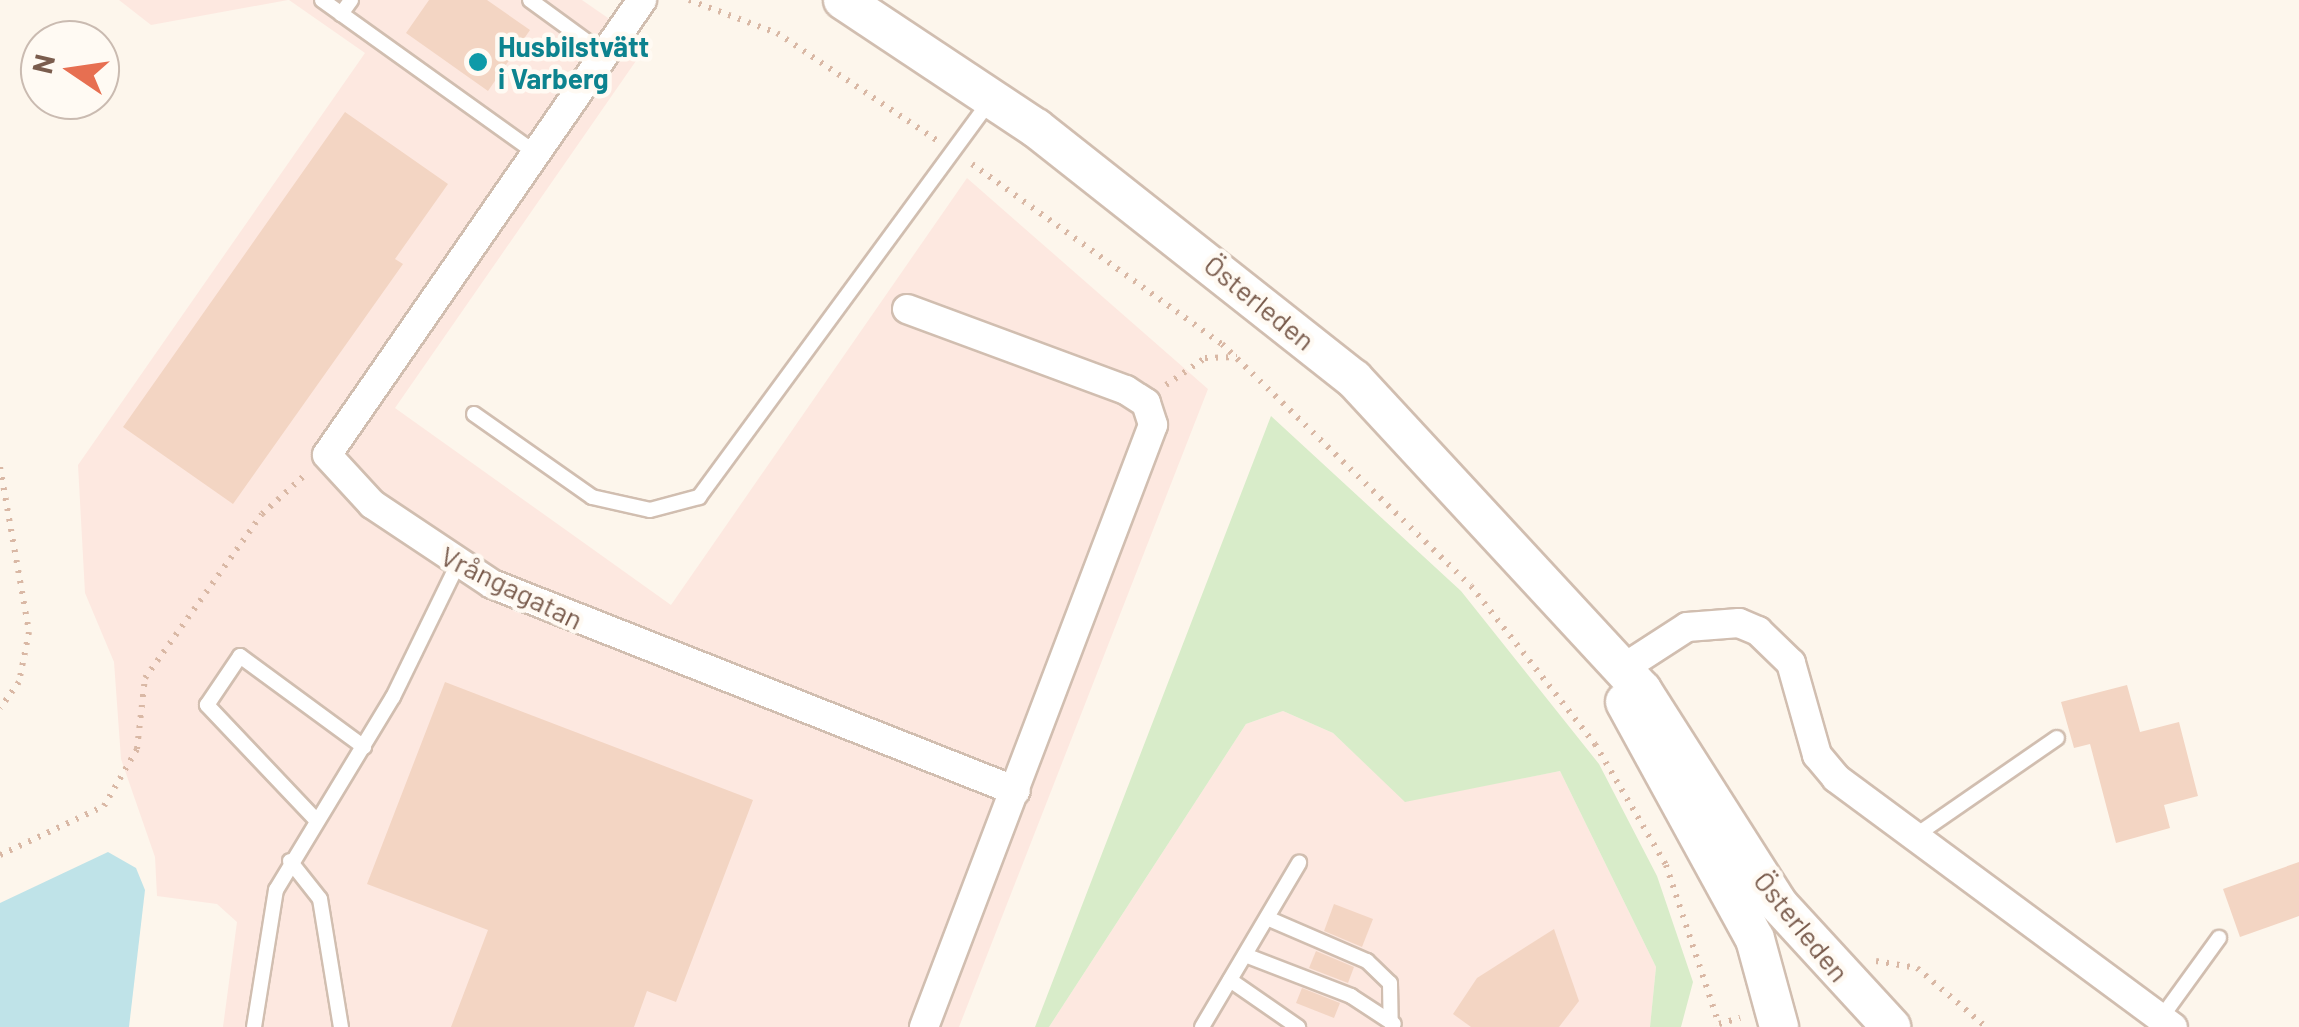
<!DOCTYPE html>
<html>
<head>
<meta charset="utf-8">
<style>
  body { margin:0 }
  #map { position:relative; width:2299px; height:1027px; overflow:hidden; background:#fdf6ec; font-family:Barlow,sans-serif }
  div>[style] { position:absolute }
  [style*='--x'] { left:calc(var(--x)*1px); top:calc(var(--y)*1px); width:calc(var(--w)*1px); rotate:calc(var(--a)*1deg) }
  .commercial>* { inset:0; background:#fde8e0 }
  .green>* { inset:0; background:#d8ecc9 }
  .water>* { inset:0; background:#bfe3e8 }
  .building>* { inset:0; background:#f3d5c3 }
  .path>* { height:6px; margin-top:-3px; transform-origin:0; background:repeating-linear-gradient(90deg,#d9b8a5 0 2.5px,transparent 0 10.5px) }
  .roads { filter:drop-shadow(2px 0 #d1beb0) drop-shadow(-2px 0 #d1beb0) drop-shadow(0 2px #d1beb0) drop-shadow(0 -2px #d1beb0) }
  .lane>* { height:14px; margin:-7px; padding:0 7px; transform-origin:7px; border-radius:7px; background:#fff }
  .street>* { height:28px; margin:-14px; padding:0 14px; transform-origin:14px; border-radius:14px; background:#fff }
  .secondary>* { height:38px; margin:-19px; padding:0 19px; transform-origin:19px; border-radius:19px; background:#fff }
  .dots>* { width:28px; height:28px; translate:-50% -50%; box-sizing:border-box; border:5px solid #fffaf3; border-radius:50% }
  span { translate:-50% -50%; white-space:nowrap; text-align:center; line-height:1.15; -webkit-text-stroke:9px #fffaf3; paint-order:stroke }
  .culture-label { font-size:28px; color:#0d838f; font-weight:700 }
  .left { translate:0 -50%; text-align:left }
  .street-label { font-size:28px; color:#7a5c4d }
  .north { position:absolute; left:20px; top:20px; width:100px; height:100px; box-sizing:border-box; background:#fffaf3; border:2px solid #cabbb1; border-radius:50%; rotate:283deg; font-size:28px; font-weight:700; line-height:40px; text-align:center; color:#7a5c4d }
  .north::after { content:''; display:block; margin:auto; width:35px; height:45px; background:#e76f51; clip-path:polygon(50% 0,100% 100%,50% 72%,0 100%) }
</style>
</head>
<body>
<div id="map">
  <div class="commercial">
    <i style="clip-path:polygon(119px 0,288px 0,151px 25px)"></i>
    <i style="clip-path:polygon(289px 0,582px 0,647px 45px,395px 408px,671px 605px,967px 178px,1208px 389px,959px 1027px,223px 1027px,237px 922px,217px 904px,157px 896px,155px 857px,121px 759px,114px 662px,85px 593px,78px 465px,365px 53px)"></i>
    <i style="clip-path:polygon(1283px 711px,1333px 733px,1405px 801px,1560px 771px,1656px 967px,1650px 1027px,1049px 1027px,1246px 724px)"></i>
  </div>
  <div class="green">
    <i style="clip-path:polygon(1271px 416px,1461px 591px,1599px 764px,1657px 876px,1693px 982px,1681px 1027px,1650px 1027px,1656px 967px,1560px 771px,1405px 802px,1333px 733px,1283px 711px,1246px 724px,1049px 1027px,1035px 1027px)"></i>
  </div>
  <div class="water">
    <i style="clip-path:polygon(108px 852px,136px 868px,145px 890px,129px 1027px,0 1027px,0 903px)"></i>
  </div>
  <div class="building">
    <i style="clip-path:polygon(429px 0,487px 0,530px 30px,488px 91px,406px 33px)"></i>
    <i style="clip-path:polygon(345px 112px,448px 184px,395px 259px,403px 264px,233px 504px,123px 427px)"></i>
    <i style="clip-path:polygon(445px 682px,753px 800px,676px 1002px,647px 991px,634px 1027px,451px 1027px,488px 930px,367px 884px)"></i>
    <i style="clip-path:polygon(2127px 685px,2140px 732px,2179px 722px,2198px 796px,2164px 805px,2170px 828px,2116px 843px,2090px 744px,2074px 748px,2061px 702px)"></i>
    <i style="clip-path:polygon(2299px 862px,2299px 916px,2240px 937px,2223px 889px)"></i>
    <i style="clip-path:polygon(1334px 904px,1373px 919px,1362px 947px,1324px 931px)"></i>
    <i style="clip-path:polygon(1554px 929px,1579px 1001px,1559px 1027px,1471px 1027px,1453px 1014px,1477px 978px)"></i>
    <i style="clip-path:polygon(1316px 951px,1354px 967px,1348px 983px,1309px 968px)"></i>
    <i style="clip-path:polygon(1302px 988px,1340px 1003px,1334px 1018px,1296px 1003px)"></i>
  </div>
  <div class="path">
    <i style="--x:689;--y:0;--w:94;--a:20.6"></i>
    <i style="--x:777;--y:33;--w:192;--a:33.9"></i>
    <i style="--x:972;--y:164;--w:308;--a:35.8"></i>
    <i style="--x:1222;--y:344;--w:347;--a:44.2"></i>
    <i style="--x:1471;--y:586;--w:201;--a:51.9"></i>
    <i style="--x:1595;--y:744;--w:140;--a:59.6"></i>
    <i style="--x:1666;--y:865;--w:168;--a:71.6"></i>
    <i style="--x:1719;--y:1024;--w:22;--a:-16"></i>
    <i style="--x:1166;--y:385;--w:47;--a:-34.7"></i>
    <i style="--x:1205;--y:358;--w:32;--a:-2"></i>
    <i style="--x:0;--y:467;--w:168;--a:80"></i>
    <i style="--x:29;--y:632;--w:51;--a:101.3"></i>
    <i style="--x:19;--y:682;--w:32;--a:126"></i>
    <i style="--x:0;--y:855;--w:115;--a:-25.2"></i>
    <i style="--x:104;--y:806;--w:66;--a:-59.9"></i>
    <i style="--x:137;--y:749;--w:71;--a:-83.6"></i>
    <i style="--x:145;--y:678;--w:201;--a:-54.5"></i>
    <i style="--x:262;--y:514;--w:59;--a:-42.3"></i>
    <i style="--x:1876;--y:961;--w:42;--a:9.7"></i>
    <i style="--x:1917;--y:968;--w:91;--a:40.5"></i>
  </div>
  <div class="roads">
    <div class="lane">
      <i style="--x:322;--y:0;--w:263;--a:35.6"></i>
      <i style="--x:530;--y:0;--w:92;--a:36.1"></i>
      <i style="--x:341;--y:14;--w:17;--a:-54"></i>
      <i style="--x:474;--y:414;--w:144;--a:35.1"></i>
      <i style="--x:592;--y:497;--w:59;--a:12.6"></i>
      <i style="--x:650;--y:510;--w:51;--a:-14.9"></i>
      <i style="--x:699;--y:497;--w:494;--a:-53.7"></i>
      <i style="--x:317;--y:821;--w:160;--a:-133.5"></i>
      <i style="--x:207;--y:705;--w:59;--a:-56"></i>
      <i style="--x:240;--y:656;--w:154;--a:36.3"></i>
      <i style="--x:1912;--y:838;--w:176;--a:-34.6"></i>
      <i style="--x:290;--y:861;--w:48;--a:51.7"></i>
      <i style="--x:320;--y:899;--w:130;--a:80.7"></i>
      <i style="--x:1267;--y:918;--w:109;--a:23.3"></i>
      <i style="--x:1367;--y:961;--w:32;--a:44"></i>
      <i style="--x:1390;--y:983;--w:39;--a:89"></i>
      <i style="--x:1245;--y:955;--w:114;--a:21.1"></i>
      <i style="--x:1351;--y:996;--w:51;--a:33.1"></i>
      <i style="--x:1230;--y:980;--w:83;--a:34.7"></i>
      <i style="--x:2161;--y:1018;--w:99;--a:-54.1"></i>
      <i style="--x:254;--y:1027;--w:139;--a:-80.9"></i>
      <i style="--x:276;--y:890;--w:226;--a:-58.8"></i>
      <i style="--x:393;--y:697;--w:148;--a:-64"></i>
      <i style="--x:1202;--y:1027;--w:191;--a:-59.4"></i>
    </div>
    <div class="street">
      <i style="--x:642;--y:0;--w:553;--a:124.7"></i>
      <i style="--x:327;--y:455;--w:67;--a:47.4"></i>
      <i style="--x:372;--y:504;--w:144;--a:33.7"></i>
      <i style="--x:492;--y:584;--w:563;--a:21.56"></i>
      <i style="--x:907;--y:309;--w:233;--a:20.3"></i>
      <i style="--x:1126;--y:390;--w:24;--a:33"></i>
      <i style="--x:1146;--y:403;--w:23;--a:72"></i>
      <i style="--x:1153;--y:425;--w:644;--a:110.83"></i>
      <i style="--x:1619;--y:671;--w:81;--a:-32.9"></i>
      <i style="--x:1687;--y:627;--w:52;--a:-4.4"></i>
      <i style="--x:1739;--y:623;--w:21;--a:23"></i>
      <i style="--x:1758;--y:631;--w:46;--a:44.1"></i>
      <i style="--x:1791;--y:663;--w:96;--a:74.2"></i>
      <i style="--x:1817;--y:755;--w:30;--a:50"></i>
      <i style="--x:1836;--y:778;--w:419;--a:36.5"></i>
    </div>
    <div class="secondary">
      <i style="--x:843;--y:0;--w:232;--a:33.6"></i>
      <i style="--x:1036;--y:128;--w:405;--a:38.3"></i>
      <i style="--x:1354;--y:379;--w:424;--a:47.2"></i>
      <i style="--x:1642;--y:690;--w:255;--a:57.5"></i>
      <i style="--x:1779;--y:905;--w:166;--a:47.4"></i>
      <i style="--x:1625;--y:702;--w:270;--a:61.3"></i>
      <i style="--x:1755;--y:939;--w:91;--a:74.7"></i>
    </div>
  </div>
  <div class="dots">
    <i style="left:478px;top:62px;background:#0f9aa8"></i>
  </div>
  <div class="culture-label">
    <span class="left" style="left:498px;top:62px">Husbilstvätt<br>i Varberg</span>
  </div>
  <div class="street-label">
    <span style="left:1260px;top:302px;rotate:39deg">Österleden</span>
    <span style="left:512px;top:587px;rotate:26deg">Vrångagatan</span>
    <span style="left:1802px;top:926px;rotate:51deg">Österleden</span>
  </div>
  <div class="north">N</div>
</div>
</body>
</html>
